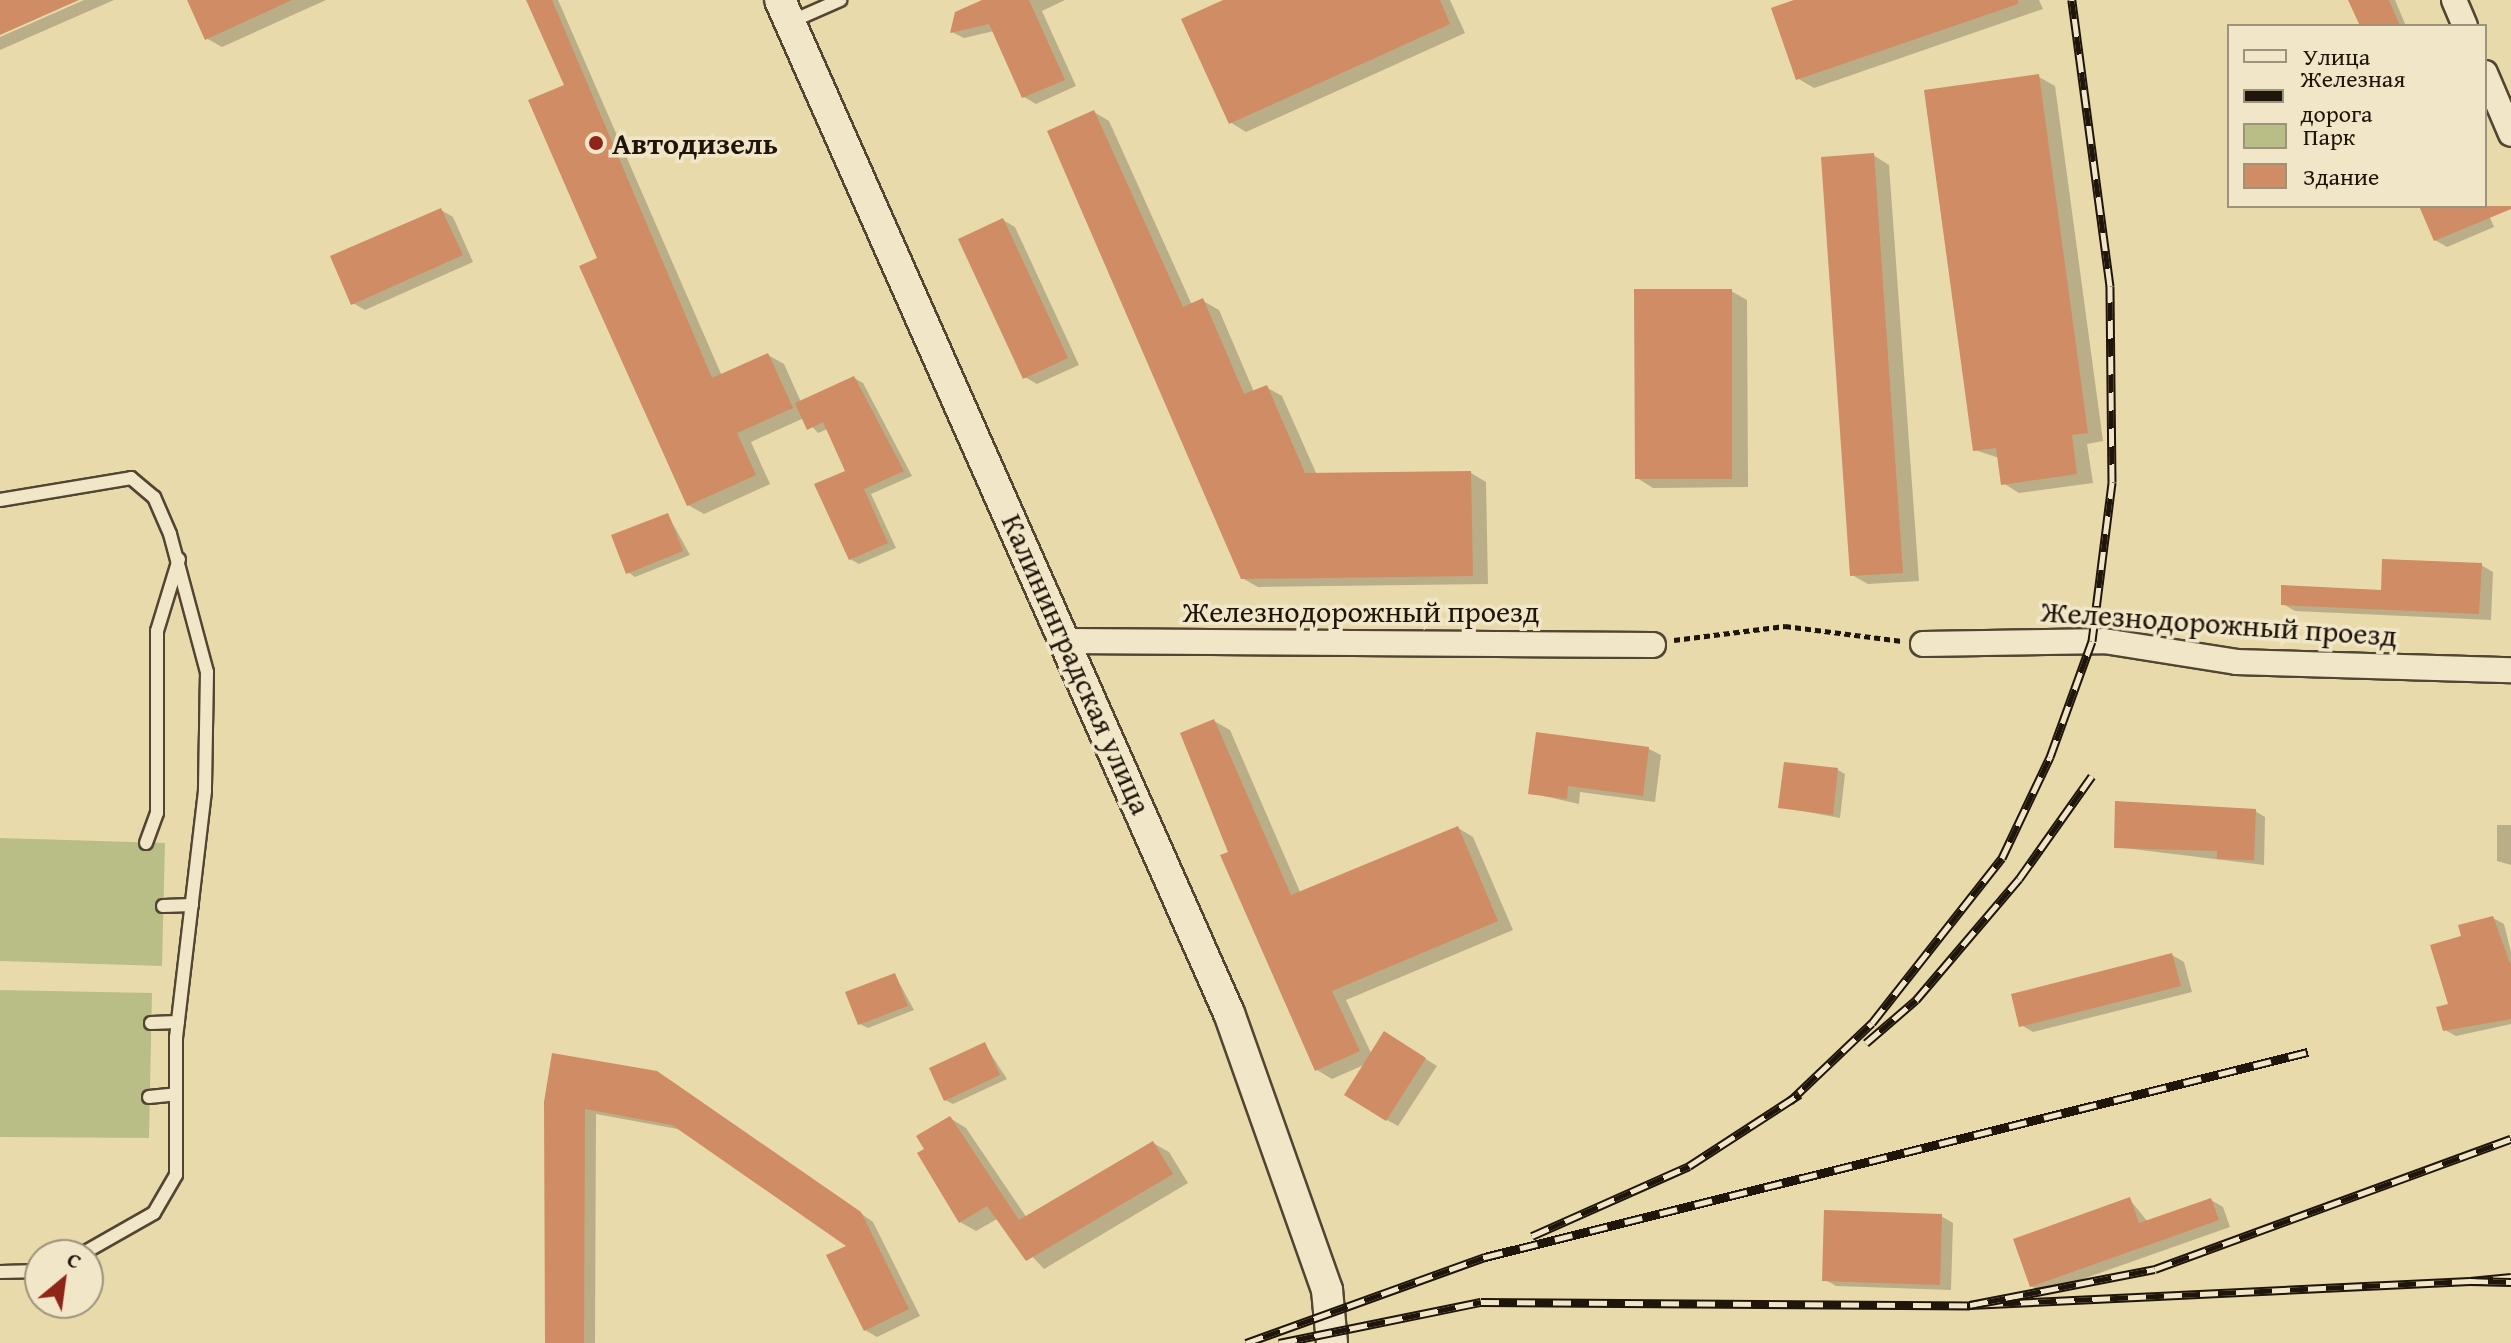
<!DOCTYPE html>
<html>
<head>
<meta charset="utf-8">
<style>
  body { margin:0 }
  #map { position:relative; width:2511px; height:1343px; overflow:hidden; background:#e9daab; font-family:"Gentium Book Plus",serif }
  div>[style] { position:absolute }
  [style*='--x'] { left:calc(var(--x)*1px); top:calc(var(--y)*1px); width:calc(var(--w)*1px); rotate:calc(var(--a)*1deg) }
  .green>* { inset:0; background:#b9be87 }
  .shadow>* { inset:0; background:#0003 }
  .building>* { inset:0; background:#d08c64 }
  .path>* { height:5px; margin-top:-2.5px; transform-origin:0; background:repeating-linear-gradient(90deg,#1f150b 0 6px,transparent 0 10px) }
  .roads { filter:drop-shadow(2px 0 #524633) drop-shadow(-2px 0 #524633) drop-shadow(0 2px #524633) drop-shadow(0 -2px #524633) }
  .service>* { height:12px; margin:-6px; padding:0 6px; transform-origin:6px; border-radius:6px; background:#f1e7c8 }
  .minor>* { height:24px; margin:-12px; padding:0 12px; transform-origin:12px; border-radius:12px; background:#f1e7c8 }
  .tertiary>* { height:30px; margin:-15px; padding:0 15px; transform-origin:15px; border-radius:15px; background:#f1e7c8 }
  .rail>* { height:9px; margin-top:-4.5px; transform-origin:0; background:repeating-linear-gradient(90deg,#f1e7c8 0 18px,#1f150b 0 36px); box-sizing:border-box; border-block:2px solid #1f150b }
  .dots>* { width:22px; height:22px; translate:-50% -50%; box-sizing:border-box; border:4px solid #f1e7c8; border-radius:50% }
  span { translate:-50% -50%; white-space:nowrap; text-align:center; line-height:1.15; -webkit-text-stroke:7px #f1e7c8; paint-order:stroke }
  .poi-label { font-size:30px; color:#1f150b; font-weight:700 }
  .left { translate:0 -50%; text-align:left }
  .street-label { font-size:30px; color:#1f150b }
  .legend { position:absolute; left:2227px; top:24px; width:260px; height:184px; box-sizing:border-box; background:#f1e7c8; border:2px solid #9d937c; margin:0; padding:10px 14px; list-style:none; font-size:24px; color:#1f150b }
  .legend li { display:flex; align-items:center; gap:16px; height:40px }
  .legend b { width:40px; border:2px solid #9d937c }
  .north { position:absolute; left:24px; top:1239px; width:80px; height:80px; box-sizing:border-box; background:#f1e7c8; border:2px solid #9d937c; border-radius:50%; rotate:29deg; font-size:22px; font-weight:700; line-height:32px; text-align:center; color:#1f150b }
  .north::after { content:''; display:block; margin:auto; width:28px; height:36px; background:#8f2418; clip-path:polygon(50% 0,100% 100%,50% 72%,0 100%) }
</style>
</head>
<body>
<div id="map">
  <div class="green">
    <i style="clip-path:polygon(0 838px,165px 843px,162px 966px,0 961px)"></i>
    <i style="clip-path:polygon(0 990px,152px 993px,149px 1138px,0 1137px)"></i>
  </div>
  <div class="shadow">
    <i style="clip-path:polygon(84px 0,114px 0,0 50px,0 37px)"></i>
    <i style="clip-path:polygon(189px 0,326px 0,222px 47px,206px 38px)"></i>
    <i style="clip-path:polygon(529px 0,558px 0,722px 376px,768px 355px,784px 364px,801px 402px,854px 378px,863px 383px,912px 476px,871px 494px,896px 548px,859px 564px,850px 559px,847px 472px,828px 429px,818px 433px,804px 418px,751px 442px,770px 484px,704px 514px,688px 505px,600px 259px,566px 86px)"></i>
    <i style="clip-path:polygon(987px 0,1065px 0,1042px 11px,1076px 86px,1036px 104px,1024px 97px,994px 31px,964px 38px,952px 32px)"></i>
    <i style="clip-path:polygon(1227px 0,1450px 0,1465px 33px,1246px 132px,1230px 122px)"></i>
    <i style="clip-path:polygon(1800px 0,2039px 0,2043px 9px,1814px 88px,1797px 78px)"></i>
    <i style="clip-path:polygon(2350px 0,2395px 0,2406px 26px,2362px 26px)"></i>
    <i style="clip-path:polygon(2039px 77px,2055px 86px,2103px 441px,2087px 444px,2093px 483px,2019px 493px,2003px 483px,1999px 458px,1975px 450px)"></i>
    <i style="clip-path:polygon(1094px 112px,1109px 121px,1192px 305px,1203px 301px,1219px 310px,1254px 392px,1266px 387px,1282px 396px,1317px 475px,1471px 473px,1486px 482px,1488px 584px,1258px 587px,1242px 578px)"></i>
    <i style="clip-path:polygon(1873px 155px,1889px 165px,1919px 581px,1868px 584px,1852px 575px)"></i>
    <i style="clip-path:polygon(2421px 206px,2485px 206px,2494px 227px,2447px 247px,2435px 240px)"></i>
    <i style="clip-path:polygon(441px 210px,453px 217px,473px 262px,365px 310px,353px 303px)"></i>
    <i style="clip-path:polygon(1003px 220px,1015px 227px,1079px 365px,1037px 384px,1025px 377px)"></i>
    <i style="clip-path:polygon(1731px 291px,1747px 300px,1748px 487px,1653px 488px,1637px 478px)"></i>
    <i style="clip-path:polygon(668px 515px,690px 555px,635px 577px,628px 572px)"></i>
    <i style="clip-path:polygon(2481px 565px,2493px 572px,2491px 620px,2295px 611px,2283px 604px,2383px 592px)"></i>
    <i style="clip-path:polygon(1214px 721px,1230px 730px,1301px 894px,1458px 828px,1473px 837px,1513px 930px,1346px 1000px,1372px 1055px,1397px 1041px,1437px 1066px,1398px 1126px,1387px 1120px,1366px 1064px,1332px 1079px,1317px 1070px,1231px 853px)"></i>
    <i style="clip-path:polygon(1649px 749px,1661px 755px,1655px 802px,1580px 792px,1579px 804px,1530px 793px)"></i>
    <i style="clip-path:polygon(1838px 770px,1845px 774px,1840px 818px,1781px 807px)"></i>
    <i style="clip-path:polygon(2255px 811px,2265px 817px,2264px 865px,2116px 847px)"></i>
    <i style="clip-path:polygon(2497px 825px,2511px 825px,2511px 865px,2497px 861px)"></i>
    <i style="clip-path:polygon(2493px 918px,2504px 924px,2511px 952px,2511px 1024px,2456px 1036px,2445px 1030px,2463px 938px)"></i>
    <i style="clip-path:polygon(2172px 955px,2184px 962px,2192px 992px,2033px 1032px,2021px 1025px)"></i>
    <i style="clip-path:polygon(895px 975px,914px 1010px,868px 1028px,860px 1024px)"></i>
    <i style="clip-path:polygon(985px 1045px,1007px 1079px,953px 1104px,945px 1100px)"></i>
    <i style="clip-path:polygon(670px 1080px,873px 1222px,920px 1316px,877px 1337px,865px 1330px,850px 1246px,683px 1130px,596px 1114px,595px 1343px,547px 1343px,546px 1103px)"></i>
    <i style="clip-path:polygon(950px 1118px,966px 1128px,1027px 1218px,1153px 1143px,1169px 1152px,1188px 1183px,1044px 1269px,997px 1219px,976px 1231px,960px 1222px,927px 1150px)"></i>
    <i style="clip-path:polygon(2130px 1200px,2148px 1222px,2211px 1200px,2223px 1207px,2230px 1227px,2043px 1293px,2031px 1286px)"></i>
    <i style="clip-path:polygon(1941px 1216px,1953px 1223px,1951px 1290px,1836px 1286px,1824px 1279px)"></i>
  </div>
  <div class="building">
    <i style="clip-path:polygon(0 0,79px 0,0 35px)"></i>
    <i style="clip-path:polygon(187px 0,292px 0,205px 40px)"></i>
    <i style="clip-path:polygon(526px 0,552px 0,712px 378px,768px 353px,793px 408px,737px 433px,756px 475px,687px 506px,579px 266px,597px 258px,528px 100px,564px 85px)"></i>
    <i style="clip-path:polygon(982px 0,1029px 0,1065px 80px,1022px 98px,989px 24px,950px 33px,955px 12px)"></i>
    <i style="clip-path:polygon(1223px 0,1440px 0,1450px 24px,1229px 124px,1181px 19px)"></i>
    <i style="clip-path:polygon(1794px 0,2018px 0,2018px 4px,1796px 80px,1771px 8px)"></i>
    <i style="clip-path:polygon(2348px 0,2389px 0,2400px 26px,2360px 26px)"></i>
    <i style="clip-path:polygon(2039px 74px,2088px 433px,2072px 435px,2077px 474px,2001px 485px,1996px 448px,1973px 451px,1924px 90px)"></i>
    <i style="clip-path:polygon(1094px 110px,1183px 307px,1203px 298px,1244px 394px,1267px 385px,1305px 473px,1471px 471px,1473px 576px,1241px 579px,1047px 131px)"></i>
    <i style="clip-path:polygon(1874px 153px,1903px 573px,1850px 576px,1821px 157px)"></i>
    <i style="clip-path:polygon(2419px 206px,2511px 206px,2511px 209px,2434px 241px)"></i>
    <i style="clip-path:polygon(441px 208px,463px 255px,351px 305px,330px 256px)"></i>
    <i style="clip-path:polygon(1003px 218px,1068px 358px,1023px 379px,958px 239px)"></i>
    <i style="clip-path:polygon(1634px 289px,1732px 289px,1732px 479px,1635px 479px)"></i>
    <i style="clip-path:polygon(854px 376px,904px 471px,864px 489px,888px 543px,849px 560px,814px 484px,845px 471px,823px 422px,807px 430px,795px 403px)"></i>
    <i style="clip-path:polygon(668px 513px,683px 551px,626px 574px,611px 535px)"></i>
    <i style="clip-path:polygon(2382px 559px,2482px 563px,2479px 614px,2281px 605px,2281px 585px,2381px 590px)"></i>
    <i style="clip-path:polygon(1214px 719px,1291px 895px,1458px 826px,1498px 921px,1332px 991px,1360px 1051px,1315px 1071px,1220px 855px,1228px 852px,1180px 733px)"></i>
    <i style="clip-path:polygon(1536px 732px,1649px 747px,1643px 796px,1568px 786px,1567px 799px,1528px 794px)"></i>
    <i style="clip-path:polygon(1784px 762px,1838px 768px,1833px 815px,1778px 808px)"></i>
    <i style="clip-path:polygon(2115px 801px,2256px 809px,2254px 860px,2217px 859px,2217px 851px,2114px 848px)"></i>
    <i style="clip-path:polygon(2493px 916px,2511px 966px,2511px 1019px,2443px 1031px,2436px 1007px,2448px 1004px,2430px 945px,2461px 936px,2458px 925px)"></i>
    <i style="clip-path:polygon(2172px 953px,2181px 986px,2019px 1027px,2011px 994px)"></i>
    <i style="clip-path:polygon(895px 973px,908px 1006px,858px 1025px,845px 992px)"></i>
    <i style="clip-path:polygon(1384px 1031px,1426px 1058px,1386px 1121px,1344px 1095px)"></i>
    <i style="clip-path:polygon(985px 1042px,1000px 1075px,944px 1101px,929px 1068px)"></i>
    <i style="clip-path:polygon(552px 1053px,657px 1071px,861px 1212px,909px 1309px,864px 1331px,826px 1255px,846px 1246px,672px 1125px,585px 1109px,584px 1343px,545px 1343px,544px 1102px)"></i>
    <i style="clip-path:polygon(950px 1116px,1019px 1220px,1153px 1141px,1173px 1174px,1026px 1261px,987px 1206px,959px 1223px,917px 1153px,924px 1149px,916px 1136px)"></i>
    <i style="clip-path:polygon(2130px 1197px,2139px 1223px,2211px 1198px,2219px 1220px,2030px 1287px,2013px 1239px)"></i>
    <i style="clip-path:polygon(1824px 1210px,1942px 1214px,1940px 1285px,1822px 1281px)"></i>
  </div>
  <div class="path">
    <i style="--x:1674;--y:640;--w:112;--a:-7.2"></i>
    <i style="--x:1785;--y:626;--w:118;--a:7.3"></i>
  </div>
  <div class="roads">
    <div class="service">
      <i style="--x:790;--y:22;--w:55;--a:-23.7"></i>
      <i style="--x:0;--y:500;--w:133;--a:-9.5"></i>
      <i style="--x:131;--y:478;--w:30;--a:40"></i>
      <i style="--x:154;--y:497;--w:40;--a:66.6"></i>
      <i style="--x:170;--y:534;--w:143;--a:75"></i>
      <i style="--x:207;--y:672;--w:119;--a:91"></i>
      <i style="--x:205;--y:791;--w:248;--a:96.7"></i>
      <i style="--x:176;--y:1037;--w:138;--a:90"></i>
      <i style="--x:176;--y:1175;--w:44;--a:120.1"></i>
      <i style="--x:154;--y:1213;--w:85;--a:150.4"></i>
      <i style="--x:146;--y:843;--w:32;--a:-70"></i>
      <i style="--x:157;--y:813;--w:182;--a:-90"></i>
      <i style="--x:157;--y:631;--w:75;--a:-73"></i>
      <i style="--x:163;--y:906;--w:29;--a:-2"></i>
      <i style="--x:151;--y:1023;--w:27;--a:-2"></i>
      <i style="--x:149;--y:1097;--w:27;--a:-6"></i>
      <i style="--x:0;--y:1272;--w:40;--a:-1.4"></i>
    </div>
    <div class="minor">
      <i style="--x:2454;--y:0;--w:28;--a:67"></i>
      <i style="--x:2485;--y:73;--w:66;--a:66.9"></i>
      <i style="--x:1068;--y:641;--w:585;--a:0.39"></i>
      <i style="--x:1923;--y:644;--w:181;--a:-0.9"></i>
      <i style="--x:2104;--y:641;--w:134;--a:9"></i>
      <i style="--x:2236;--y:662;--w:275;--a:1.7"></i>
    </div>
    <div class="tertiary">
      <i style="--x:780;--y:0;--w:1108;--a:66.1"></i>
      <i style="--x:1229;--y:1013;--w:294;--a:70.5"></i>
      <i style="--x:1327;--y:1290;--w:53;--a:84.6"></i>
    </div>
  </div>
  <div class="rail">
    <i style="--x:1866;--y:1043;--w:66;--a:-40.7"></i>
    <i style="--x:1916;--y:1000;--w:159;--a:-49.6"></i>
    <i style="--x:2019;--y:879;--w:126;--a:-54.7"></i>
    <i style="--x:1790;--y:1101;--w:113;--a:-43.6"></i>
    <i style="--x:1872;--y:1023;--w:210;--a:-51.8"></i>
    <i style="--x:2002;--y:858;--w:112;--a:-64.6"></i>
    <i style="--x:2050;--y:757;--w:123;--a:-70.1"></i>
    <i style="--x:2092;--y:641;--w:160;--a:-82.8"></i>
    <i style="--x:2112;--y:482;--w:196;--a:-90.6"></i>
    <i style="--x:2110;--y:286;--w:289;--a:-97.6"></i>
    <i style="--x:1532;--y:1236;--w:172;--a:-24"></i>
    <i style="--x:1689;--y:1166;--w:132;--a:-33"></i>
    <i style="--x:2511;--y:1277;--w:41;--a:174.4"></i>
    <i style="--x:2470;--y:1281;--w:41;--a:1.4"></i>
    <i style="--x:2470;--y:1281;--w:501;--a:177.25"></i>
    <i style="--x:1970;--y:1305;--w:188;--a:-11"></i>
    <i style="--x:2155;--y:1269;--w:379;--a:-20.1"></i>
    <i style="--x:1246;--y:1343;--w:254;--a:-19.8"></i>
    <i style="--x:1485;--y:1257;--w:848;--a:-13.99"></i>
    <i style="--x:1279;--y:1343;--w:206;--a:-11.5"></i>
    <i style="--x:1481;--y:1302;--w:489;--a:0.4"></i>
  </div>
  <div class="dots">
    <i style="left:596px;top:143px;background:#8f2418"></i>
  </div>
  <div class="poi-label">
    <span class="left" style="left:612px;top:143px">Автодизель</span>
  </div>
  <div class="street-label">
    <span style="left:1361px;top:611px">Железнодорожный проезд</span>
    <span style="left:2219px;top:623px;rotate:4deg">Железнодорожный проезд</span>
    <span style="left:1077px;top:664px;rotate:66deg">Калининградская улица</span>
  </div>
  <ul class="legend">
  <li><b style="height:10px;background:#f1e7c8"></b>Улица</li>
  <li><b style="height:10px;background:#1f150b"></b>Железная дорога</li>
  <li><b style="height:22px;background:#b9be87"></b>Парк</li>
  <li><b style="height:22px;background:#d08c64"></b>Здание</li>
  </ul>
  <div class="north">С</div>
</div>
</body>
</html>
